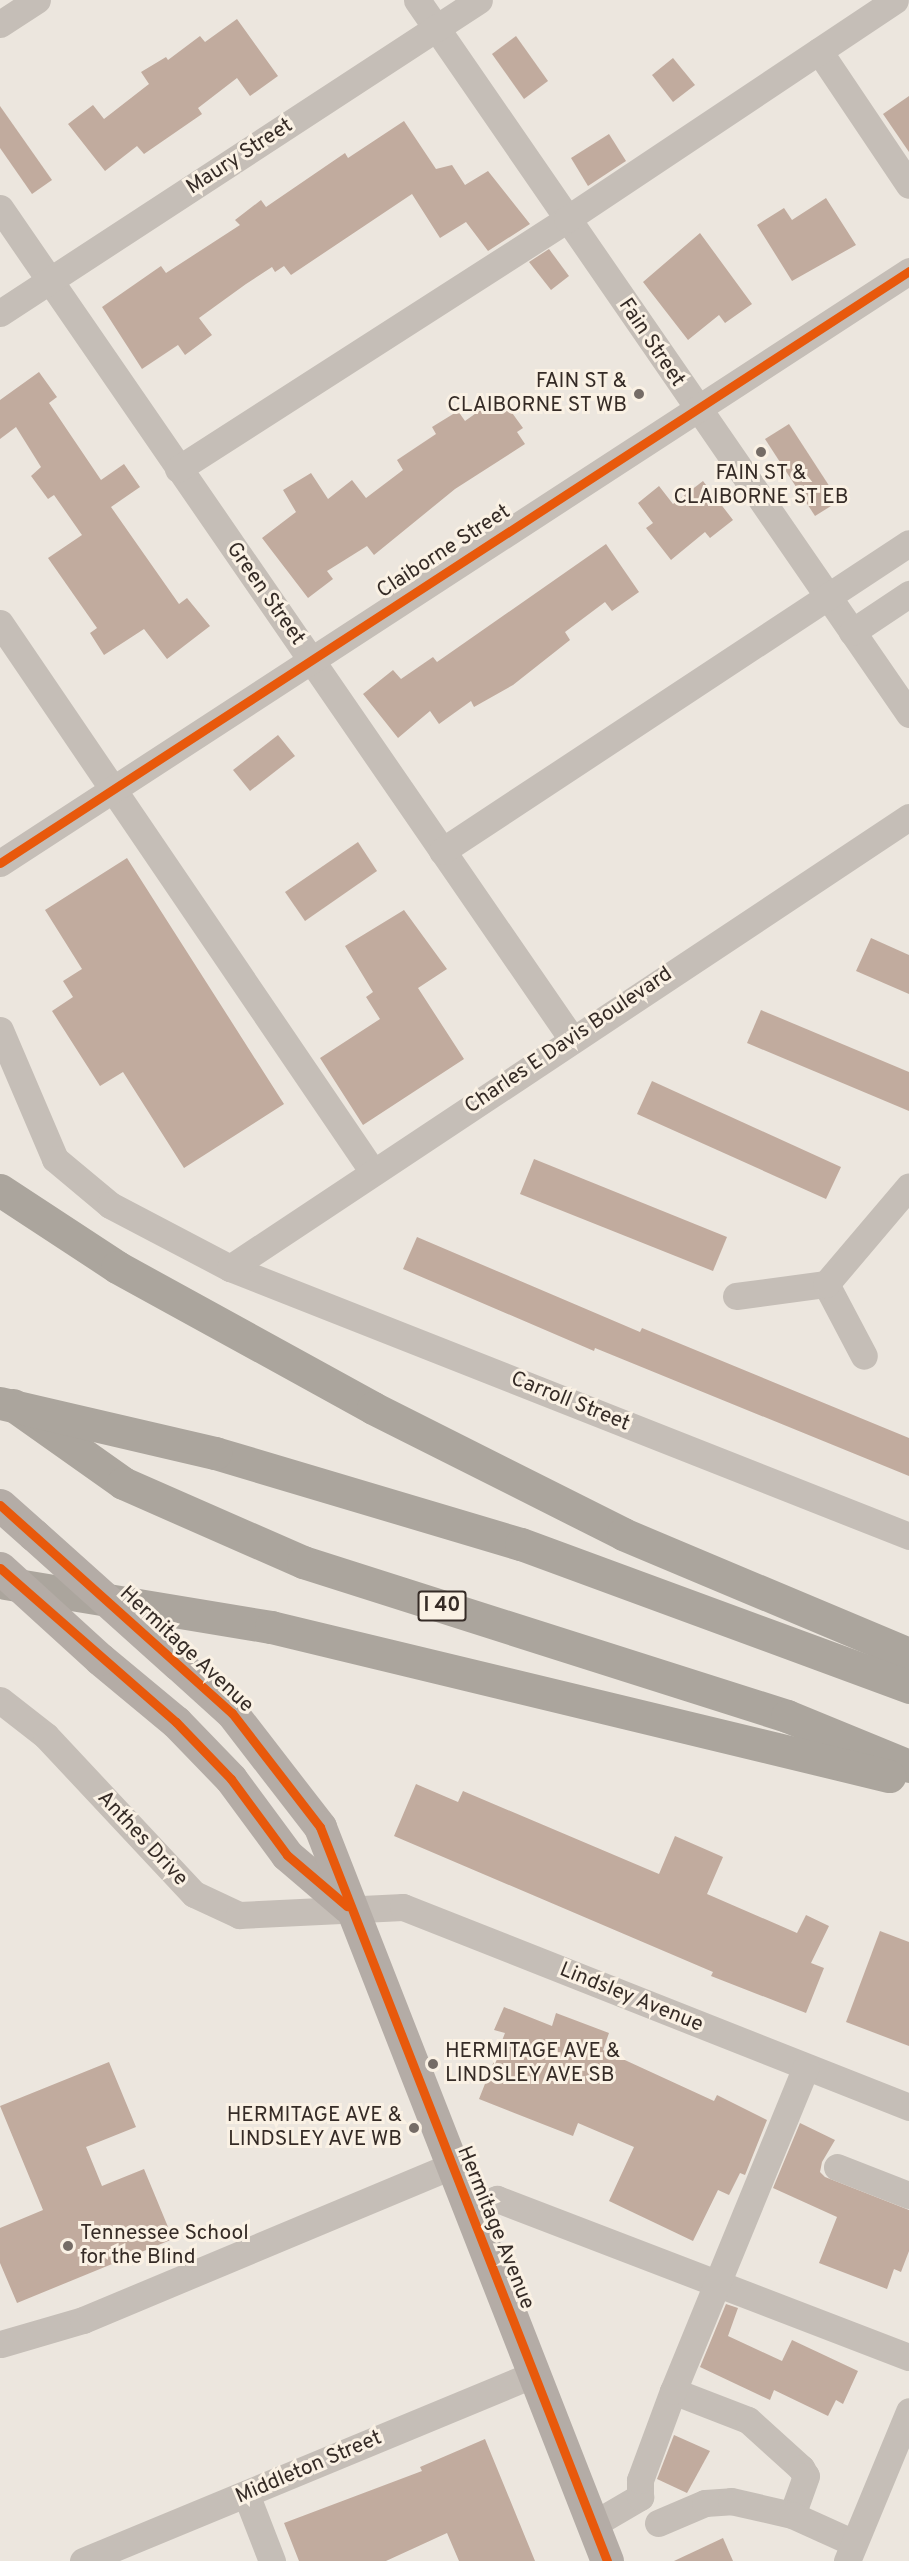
<!DOCTYPE html>
<html>
<head>
<meta charset="utf-8">
<style>
  body { margin:0 }
  #map { position:relative; width:909px; height:2561px; overflow:hidden; background:#ece6de; font-family:Overpass,sans-serif }
  div>[style] { position:absolute }
  [style*='--x'] { left:calc(var(--x)*1px); top:calc(var(--y)*1px); width:calc(var(--w)*1px); rotate:calc(var(--a)*1deg) }
  .building>* { inset:0; background:#c1ab9e }
  .minor>* { height:27px; margin:-13.5px; padding:0 13.5px; transform-origin:13.5px; border-radius:13.5px; background:#c5beb7 }
  .major>* { height:33px; margin:-16.5px; padding:0 16.5px; transform-origin:16.5px; border-radius:16.5px; background:#b4aca6 }
  .highway>* { height:33px; margin:-16.5px; padding:0 16.5px; transform-origin:16.5px; border-radius:16.5px; background:#aba59d }
  .major-bridge>* { height:33px; margin:-16.5px; padding:0 16.5px; transform-origin:16.5px; border-radius:16.5px; background:#b4aca6 }
  .highway-bridge>* { height:33px; margin:-16.5px; padding:0 16.5px; transform-origin:16.5px; border-radius:16.5px; background:#aba59d }
  .cycleway>* { height:9px; margin:-4.5px; padding:0 4.5px; transform-origin:4.5px; border-radius:4.5px; background:#e8590c }
  .dots>* { width:16px; height:16px; translate:-50% -50%; box-sizing:border-box; border:3px solid #faf1e4; border-radius:50% }
  span { translate:-50% -50%; white-space:nowrap; text-align:center; line-height:1.15; -webkit-text-stroke:6px #faf1e4; paint-order:stroke }
  .shield-label span { padding:2px 4px; background:#faf1e4; border:2px solid; border-radius:4px; -webkit-text-stroke-width:0 }
  .shield-label { font-size:20px; color:#352b26; font-weight:700 }
  .street-label { font-size:21px; color:#352b26 }
  .poi-label { font-size:21px; color:#352b26 }
  .right { translate:-100% -50%; text-align:right }
  .left { translate:0 -50%; text-align:left }
</style>
</head>
<body>
<div id="map">
  <div class="building">
    <i style="clip-path:polygon(237px 19px,278px 76px,250px 96px,237px 78px,198px 108px,202px 114px,144px 154px,137px 146px,105px 171px,68px 124px,93px 105px,104px 119px,149px 84px,141px 72px,166px 57px,168px 60px,200px 36px,205px 42px)"></i>
    <i style="clip-path:polygon(516px 36px,548px 81px,524px 99px,492px 54px)"></i>
    <i style="clip-path:polygon(673px 58px,695px 85px,673px 102px,652px 75px)"></i>
    <i style="clip-path:polygon(909px 96px,909px 152px,883px 114px)"></i>
    <i style="clip-path:polygon(0 106px,52px 180px,32px 194px,0 148px)"></i>
    <i style="clip-path:polygon(404px 121px,436px 169px,452px 165px,465px 185px,488px 171px,530px 224px,488px 251px,466px 222px,440px 238px,412px 194px,291px 275px,284px 266px,275px 272px,272px 267px,246px 284px,199px 318px,212px 335px,185px 355px,178px 345px,142px 369px,102px 307px,161px 266px,166px 273px,240px 225px,235px 220px,261px 200px,266px 207px,345px 153px,348px 158px)"></i>
    <i style="clip-path:polygon(609px 134px,626px 161px,588px 186px,571px 158px)"></i>
    <i style="clip-path:polygon(826px 198px,856px 245px,792px 281px,757px 225px,784px 208px,792px 220px)"></i>
    <i style="clip-path:polygon(700px 233px,752px 304px,725px 323px,719px 315px,688px 340px,643px 282px)"></i>
    <i style="clip-path:polygon(549px 249px,569px 276px,551px 290px,529px 262px)"></i>
    <i style="clip-path:polygon(39px 372px,57px 397px,49px 403px,101px 480px,124px 464px,140px 487px,111px 507px,179px 604px,187px 598px,210px 626px,167px 659px,144px 629px,104px 655px,90px 633px,97px 628px,48px 558px,82px 535px,54px 495px,48px 499px,31px 476px,41px 467px,16px 427px,0 439px,0 400px)"></i>
    <i style="clip-path:polygon(500px 396px,523px 428px,517px 432px,525px 444px,455px 489px,374px 555px,367px 546px,327px 571px,333px 579px,308px 598px,262px 538px,296px 512px,283px 490px,311px 473px,328px 499px,352px 480px,366px 498px,403px 470px,397px 460px,436px 434px,432px 427px,458px 411px,465px 421px)"></i>
    <i style="clip-path:polygon(789px 424px,839px 501px,815px 516px,765px 439px)"></i>
    <i style="clip-path:polygon(703px 481px,733px 520px,710px 538px,705px 532px,671px 560px,646px 528px,653px 523px,638px 503px,659px 486px,673px 504px)"></i>
    <i style="clip-path:polygon(606px 544px,639px 592px,612px 611px,605px 602px,565px 632px,570px 640px,513px 685px,474px 707px,471px 701px,439px 724px,430px 711px,398px 738px,363px 694px,393px 670px,401px 679px,433px 657px,437px 662px)"></i>
    <i style="clip-path:polygon(278px 735px,295px 756px,250px 791px,233px 770px)"></i>
    <i style="clip-path:polygon(358px 842px,377px 871px,305px 921px,285px 892px)"></i>
    <i style="clip-path:polygon(127px 858px,284px 1104px,184px 1168px,123px 1072px,100px 1086px,52px 1011px,73px 997px,63px 981px,82px 969px,45px 910px)"></i>
    <i style="clip-path:polygon(404px 910px,447px 969px,418px 988px,464px 1059px,363px 1125px,320px 1058px,380px 1019px,366px 997px,373px 992px,345px 946px)"></i>
    <i style="clip-path:polygon(871px 938px,909px 955px,909px 994px,856px 971px)"></i>
    <i style="clip-path:polygon(761px 1010px,909px 1072px,909px 1111px,747px 1043px)"></i>
    <i style="clip-path:polygon(652px 1081px,841px 1167px,826px 1199px,637px 1114px)"></i>
    <i style="clip-path:polygon(534px 1159px,727px 1237px,713px 1271px,520px 1194px)"></i>
    <i style="clip-path:polygon(417px 1237px,640px 1332px,642px 1328px,909px 1438px,909px 1476px,595px 1348px,594px 1351px,403px 1269px)"></i>
    <i style="clip-path:polygon(416px 1784px,458px 1802px,463px 1791px,659px 1874px,675px 1836px,723px 1857px,707px 1894px,797px 1933px,806px 1915px,829px 1926px,811px 1963px,824px 1968px,806px 2013px,711px 1976px,713px 1972px,394px 1836px)"></i>
    <i style="clip-path:polygon(880px 1931px,909px 1942px,909px 2046px,846px 2022px)"></i>
    <i style="clip-path:polygon(504px 2007px,552px 2026px,556px 2013px,609px 2033px,603px 2050px,714px 2101px,717px 2095px,767px 2120px,745px 2175px,740px 2173px,729px 2195px,718px 2190px,693px 2241px,609px 2201px,634px 2147px,578px 2123px,573px 2136px,479px 2099px,505px 2033px,494px 2030px)"></i>
    <i style="clip-path:polygon(109px 2062px,136px 2127px,86px 2147px,102px 2186px,144px 2169px,173px 2239px,17px 2303px,0 2263px,0 2228px,43px 2210px,0 2106px)"></i>
    <i style="clip-path:polygon(800px 2123px,835px 2140px,822px 2162px,820px 2172px,825px 2177px,909px 2210px,909px 2251px,901px 2272px,894px 2269px,887px 2289px,819px 2263px,837px 2217px,773px 2188px)"></i>
    <i style="clip-path:polygon(726px 2304px,738px 2308px,728px 2336px,782px 2361px,792px 2340px,858px 2371px,843px 2404px,836px 2400px,828px 2416px,774px 2390px,770px 2400px,700px 2367px)"></i>
    <i style="clip-path:polygon(674px 2435px,710px 2451px,687px 2493px,657px 2479px)"></i>
    <i style="clip-path:polygon(485px 2439px,535px 2561px,459px 2561px,447px 2533px,386px 2561px,299px 2561px,284px 2523px,422px 2471px,420px 2467px)"></i>
    <i style="clip-path:polygon(723px 2538px,733px 2561px,674px 2561px)"></i>
  </div>
  <div class="minor">
    <i style="--x:417;--y:0;--w:867;--a:55.43"></i>
    <i style="--x:0;--y:24;--w:44;--a:-33"></i>
    <i style="--x:819;--y:51;--w:161;--a:56.1"></i>
    <i style="--x:0;--y:208;--w:1009;--a:55.46"></i>
    <i style="--x:0;--y:313;--w:572;--a:-33.16"></i>
    <i style="--x:178;--y:469;--w:462;--a:-32.7"></i>
    <i style="--x:567;--y:219;--w:394;--a:-33.7"></i>
    <i style="--x:0;--y:623;--w:664;--a:55.81"></i>
    <i style="--x:852;--y:632;--w:69;--a:-33.7"></i>
    <i style="--x:442;--y:851;--w:559;--a:-33.41"></i>
    <i style="--x:0;--y:863;--w:1085;--a:-33.07"></i>
    <i style="--x:0;--y:1030;--w:140;--a:66.9"></i>
    <i style="--x:55;--y:1159;--w:72;--a:39.9"></i>
    <i style="--x:110;--y:1205;--w:136;--a:27.7"></i>
    <i style="--x:230;--y:1268;--w:730;--a:21.54"></i>
    <i style="--x:230;--y:1268;--w:815;--a:-33.59"></i>
    <i style="--x:826;--y:1284;--w:81;--a:62.2"></i>
    <i style="--x:736;--y:1296;--w:91;--a:-7.6"></i>
    <i style="--x:826;--y:1284;--w:128;--a:-49.7"></i>
    <i style="--x:0;--y:1700;--w:58;--a:38"></i>
    <i style="--x:46;--y:1736;--w:216;--a:46.9"></i>
    <i style="--x:194;--y:1894;--w:50;--a:25"></i>
    <i style="--x:239;--y:1915;--w:164;--a:-2.8"></i>
    <i style="--x:403;--y:1907;--w:544;--a:21.57"></i>
    <i style="--x:837;--y:2167;--w:77;--a:21.3"></i>
    <i style="--x:468;--y:2210;--w:31;--a:-21"></i>
    <i style="--x:497;--y:2199;--w:441;--a:21"></i>
    <i style="--x:1;--y:2344;--w:85;--a:-16.3"></i>
    <i style="--x:83;--y:2320;--w:399;--a:-22.7"></i>
    <i style="--x:673;--y:2391;--w:80;--a:21.1"></i>
    <i style="--x:748;--y:2420;--w:72;--a:42.2"></i>
    <i style="--x:801;--y:2468;--w:9;--a:58"></i>
    <i style="--x:806;--y:2476;--w:41;--a:109.7"></i>
    <i style="--x:246;--y:2494;--w:72;--a:68.8"></i>
    <i style="--x:658;--y:2523;--w:51;--a:-23.1"></i>
    <i style="--x:705;--y:2503;--w:26;--a:-4"></i>
    <i style="--x:731;--y:2501;--w:63;--a:12.9"></i>
    <i style="--x:792;--y:2515;--w:68;--a:24.3"></i>
    <i style="--x:592;--y:2525;--w:56;--a:-30.3"></i>
    <i style="--x:640;--y:2497;--w:17;--a:-90"></i>
    <i style="--x:640;--y:2480;--w:95;--a:-69.7"></i>
    <i style="--x:673;--y:2391;--w:350;--a:-67.7"></i>
    <i style="--x:83;--y:2561;--w:487;--a:-22.5"></i>
    <i style="--x:847;--y:2561;--w:162;--a:-67.5"></i>
  </div>
  <div class="major">
    <i style="--x:0;--y:1505;--w:45;--a:41.4"></i>
    <i style="--x:100;--y:1659;--w:99;--a:39.7"></i>
    <i style="--x:176;--y:1722;--w:79;--a:46"></i>
    <i style="--x:231;--y:1779;--w:94;--a:53.6"></i>
    <i style="--x:287;--y:1855;--w:80;--a:40.4"></i>
    <i style="--x:178;--y:1664;--w:73;--a:42.2"></i>
    <i style="--x:232;--y:1713;--w:144;--a:52.3"></i>
    <i style="--x:320;--y:1827;--w:788;--a:68.64"></i>
  </div>
  <div class="highway">
    <i style="--x:0;--y:1190;--w:140;--a:33.3"></i>
    <i style="--x:117;--y:1267;--w:292;--a:28.8"></i>
    <i style="--x:373;--y:1408;--w:280;--a:26.7"></i>
    <i style="--x:623;--y:1534;--w:310;--a:22.8"></i>
    <i style="--x:13;--y:1405;--w:135;--a:35.3"></i>
    <i style="--x:123;--y:1483;--w:197;--a:23.7"></i>
    <i style="--x:303;--y:1562;--w:508;--a:17.65"></i>
    <i style="--x:787;--y:1716;--w:132;--a:22.3"></i>
    <i style="--x:215;--y:1453;--w:319;--a:16.6"></i>
    <i style="--x:521;--y:1544;--w:414;--a:20.2"></i>
    <i style="--x:5;--y:1583;--w:270;--a:9.4"></i>
    <i style="--x:271;--y:1627;--w:636;--a:13.56"></i>
  </div>
  <div class="major-bridge">
    <i style="--x:34;--y:1535;--w:193;--a:41.9"></i>
    <i style="--x:0;--y:1568;--w:135;--a:42.3"></i>
  </div>
  <div class="highway-bridge">
    <i style="--x:0;--y:1403;--w:221;--a:13.1"></i>
  </div>
  <div class="cycleway">
    <i style="--x:0;--y:863;--w:1085;--a:-33.07"></i>
    <i style="--x:0;--y:1505;--w:312;--a:41.9"></i>
    <i style="--x:232;--y:1713;--w:144;--a:52.3"></i>
    <i style="--x:320;--y:1827;--w:788;--a:68.64"></i>
    <i style="--x:0;--y:1568;--w:234;--a:41.2"></i>
    <i style="--x:176;--y:1722;--w:79;--a:46"></i>
    <i style="--x:231;--y:1779;--w:94;--a:53.6"></i>
    <i style="--x:287;--y:1855;--w:79;--a:40.4"></i>
  </div>
  <div class="dots">
    <i style="left:639px;top:394px;background:#756c66"></i>
    <i style="left:761px;top:452px;background:#756c66"></i>
    <i style="left:433px;top:2064px;background:#756c66"></i>
    <i style="left:414px;top:2128px;background:#756c66"></i>
    <i style="left:68px;top:2246px;background:#756c66"></i>
  </div>
  <div class="shield-label">
    <span style="left:442px;top:1606px">I 40</span>
  </div>
  <div class="street-label">
    <span style="left:240px;top:157px;rotate:-33deg">Maury Street</span>
    <span style="left:651px;top:343px;rotate:56deg">Fain Street</span>
    <span style="left:444px;top:552px;rotate:-33deg">Claiborne Street</span>
    <span style="left:265px;top:594px;rotate:55deg">Green Street</span>
    <span style="left:569px;top:1041px;rotate:-34deg">Charles E Davis Boulevard</span>
    <span style="left:570px;top:1402px;rotate:22deg">Carroll Street</span>
    <span style="left:186px;top:1650px;rotate:43deg">Hermitage Avenue</span>
    <span style="left:142px;top:1839px;rotate:47deg">Anthes Drive</span>
    <span style="left:631px;top:1998px;rotate:22deg">Lindsley Avenue</span>
    <span style="left:495px;top:2228px;rotate:68deg">Hermitage Avenue</span>
    <span style="left:309px;top:2468px;rotate:-23deg">Middleton Street</span>
  </div>
  <div class="poi-label">
    <span class="right" style="left:627px;top:394px">FAIN ST &amp;<br>CLAIBORNE ST WB</span>
    <span style="left:761px;top:486px">FAIN ST &amp;<br>CLAIBORNE ST EB</span>
    <span class="left" style="left:445px;top:2064px">HERMITAGE AVE &amp;<br>LINDSLEY AVE SB</span>
    <span class="right" style="left:402px;top:2128px">HERMITAGE AVE &amp;<br>LINDSLEY AVE WB</span>
    <span class="left" style="left:80px;top:2246px">Tennessee School<br>for the Blind</span>
  </div>
</div>
</body>
</html>
